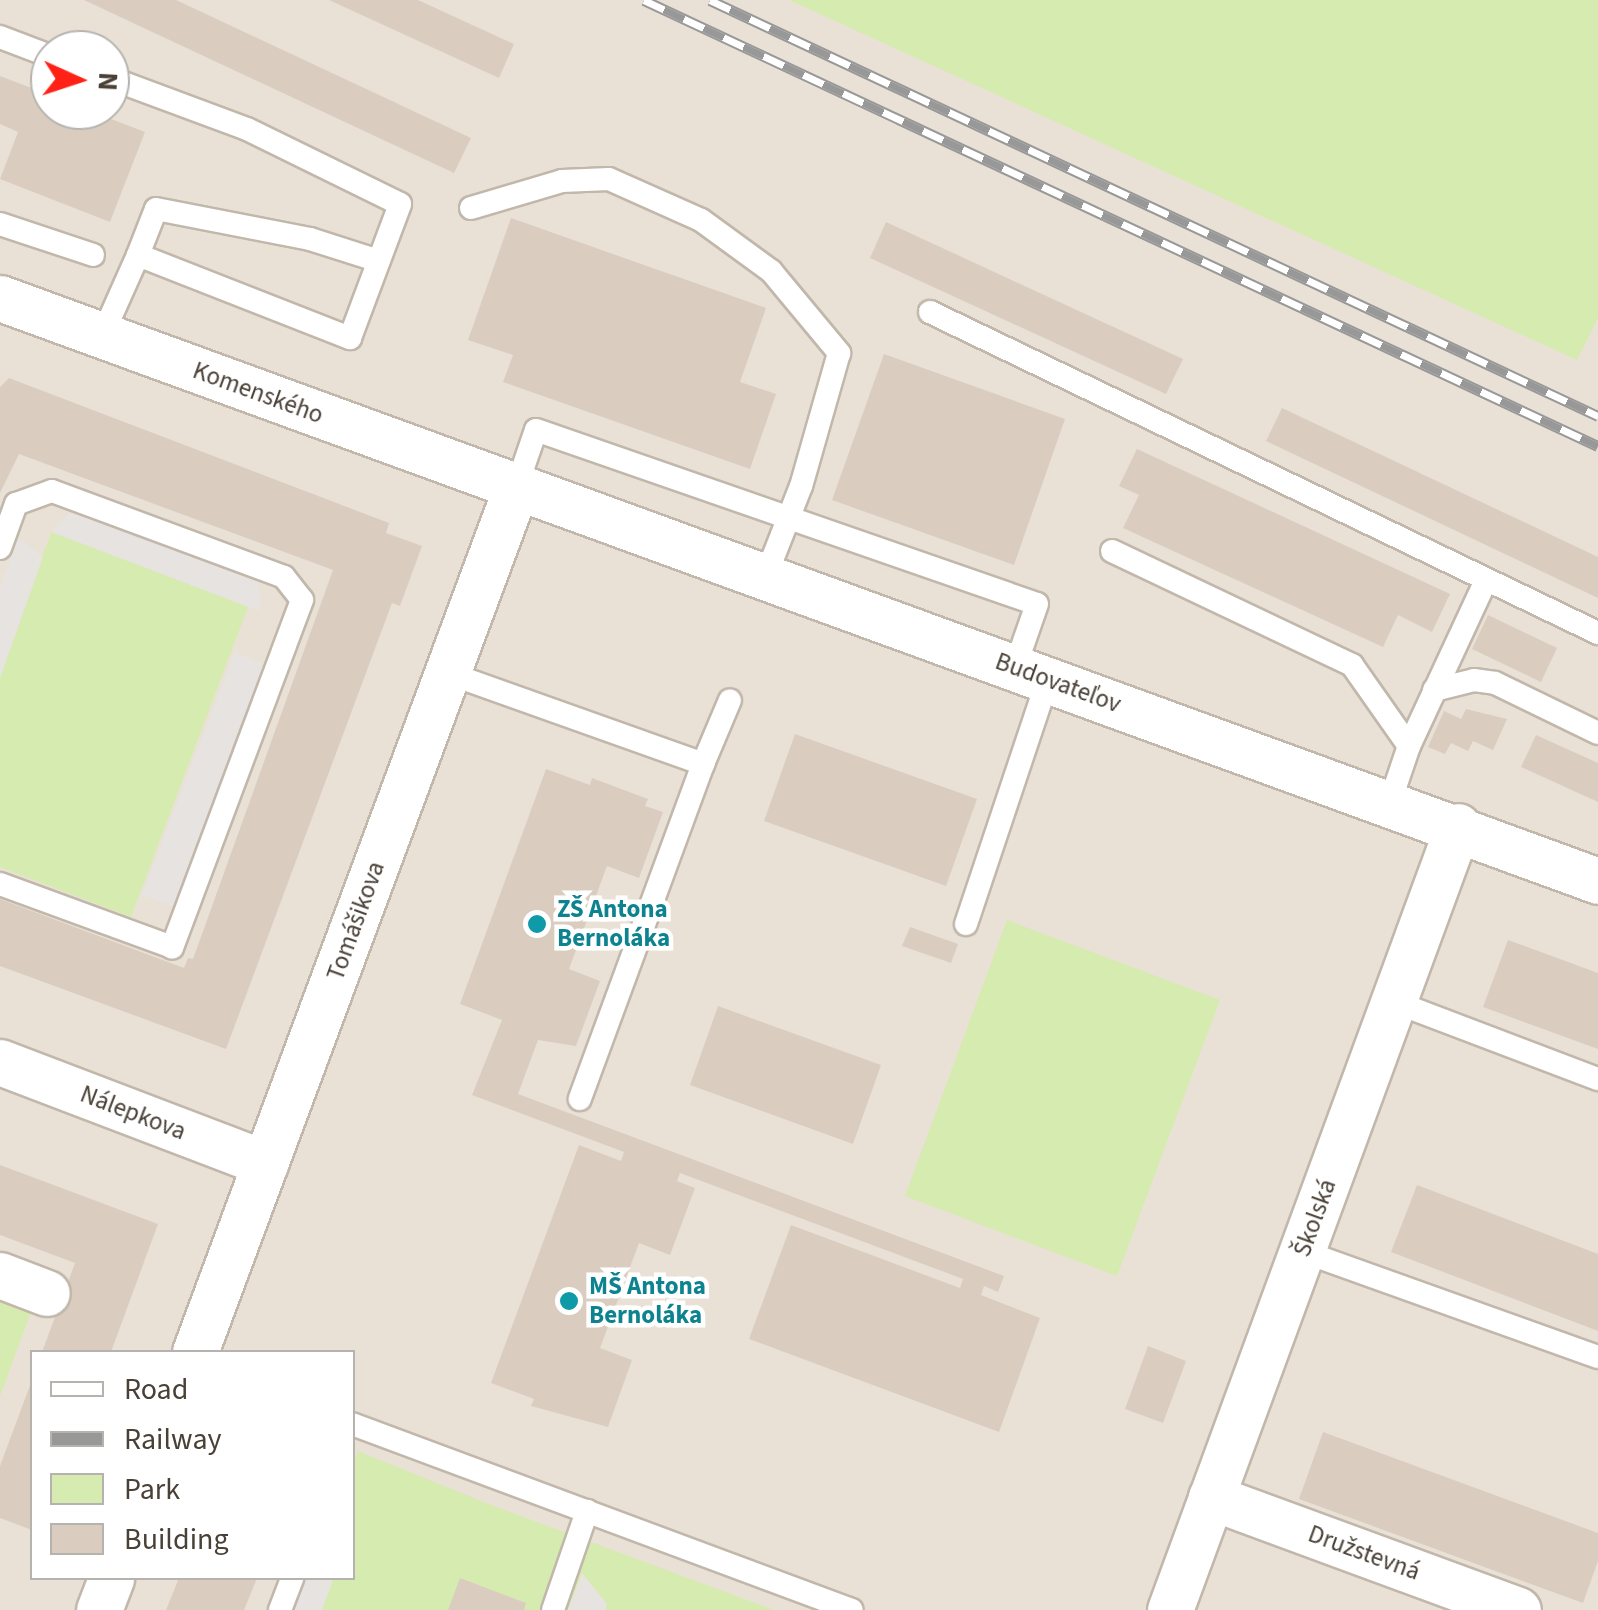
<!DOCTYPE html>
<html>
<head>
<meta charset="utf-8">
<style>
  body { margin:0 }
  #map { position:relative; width:1598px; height:1610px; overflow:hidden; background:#f5f0e8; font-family:"Source Sans 3",sans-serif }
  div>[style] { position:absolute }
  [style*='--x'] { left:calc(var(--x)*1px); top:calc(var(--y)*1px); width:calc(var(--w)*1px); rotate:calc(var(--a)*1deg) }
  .residential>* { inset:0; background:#e9e1d6 }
  .green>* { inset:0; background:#d6ebaf }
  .parking>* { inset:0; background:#e6e3e0 }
  .building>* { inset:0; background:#dacdc0 }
  .roads { filter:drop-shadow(2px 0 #c1b7aa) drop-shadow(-2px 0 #c1b7aa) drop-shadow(0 2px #c1b7aa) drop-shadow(0 -2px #c1b7aa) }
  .service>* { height:22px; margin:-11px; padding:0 11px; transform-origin:11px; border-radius:11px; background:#fff }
  .minor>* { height:45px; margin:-22.5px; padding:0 22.5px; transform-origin:22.5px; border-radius:22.5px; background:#fff }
  .rail>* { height:11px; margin-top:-5.5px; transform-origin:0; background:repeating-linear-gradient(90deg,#fff 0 22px,#989898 0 44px); box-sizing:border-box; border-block:2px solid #989898 }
  .dots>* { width:28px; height:28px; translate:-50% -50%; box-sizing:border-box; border:5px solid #fff; border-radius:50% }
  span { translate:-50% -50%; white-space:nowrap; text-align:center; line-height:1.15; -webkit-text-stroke:9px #fff; paint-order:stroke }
  .street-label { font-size:25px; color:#494036 }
  .culture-label { font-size:25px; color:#0d838f; font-weight:700 }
  .left { translate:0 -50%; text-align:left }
  .legend { position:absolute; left:30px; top:1350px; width:325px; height:230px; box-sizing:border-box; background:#fff; border:2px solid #b6b3af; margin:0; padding:12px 18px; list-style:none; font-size:30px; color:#494036 }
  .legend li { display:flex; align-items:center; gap:20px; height:50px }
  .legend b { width:50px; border:2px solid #b6b3af }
  .north { position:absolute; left:30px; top:30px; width:100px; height:100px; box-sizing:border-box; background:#fff; border:2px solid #b6b3af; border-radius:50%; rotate:93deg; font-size:28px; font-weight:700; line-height:40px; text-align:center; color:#494036 }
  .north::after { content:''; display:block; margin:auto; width:35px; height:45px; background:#ff2115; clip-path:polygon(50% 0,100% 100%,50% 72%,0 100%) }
</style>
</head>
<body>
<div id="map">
  <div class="residential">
    <i style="clip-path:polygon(evenodd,0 0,1598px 0,1598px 1610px,0 1610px,0 0,50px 50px,110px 50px,110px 110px,50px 110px,50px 50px,0 0,32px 1352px,352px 1352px,352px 1578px,32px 1578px,32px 1352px)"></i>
  </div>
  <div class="green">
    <i style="clip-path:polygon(789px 0,1598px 0,1598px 318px,1577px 360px)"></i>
    <i style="clip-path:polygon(52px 531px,248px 607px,131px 917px,0 867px,0 643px,7px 644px)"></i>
    <i style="clip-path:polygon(1007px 920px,1220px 1000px,1117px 1276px,905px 1196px)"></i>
    <i style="clip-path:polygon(0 1278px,38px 1293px,0 1396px)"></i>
    <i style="clip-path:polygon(358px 1451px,486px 1503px,774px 1610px,302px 1610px,314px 1578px,352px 1578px,352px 1468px)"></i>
  </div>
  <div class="parking">
    <i style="clip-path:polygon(76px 507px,259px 576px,260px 611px,51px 532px)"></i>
    <i style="clip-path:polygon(18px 538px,43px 557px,0 678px,0 588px)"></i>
    <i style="clip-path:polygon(235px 652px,265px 664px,173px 906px,142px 895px)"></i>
    <i style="clip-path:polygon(582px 1573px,607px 1604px,605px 1610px,568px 1610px)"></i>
    <i style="clip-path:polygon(299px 1578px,334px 1578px,322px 1610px,287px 1610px)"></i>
  </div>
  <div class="building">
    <i style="clip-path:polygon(84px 0,176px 0,471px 138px,454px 173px)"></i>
    <i style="clip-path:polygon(329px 0,418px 0,514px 44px,499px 78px)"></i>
    <i style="clip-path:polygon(0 76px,50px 95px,50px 110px,88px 110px,145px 132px,110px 222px,0 179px,18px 132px,0 124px)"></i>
    <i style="clip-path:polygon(511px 218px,766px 308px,740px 382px,776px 394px,750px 469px,503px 382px,513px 355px,468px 340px)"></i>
    <i style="clip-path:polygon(886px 222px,1183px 359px,1166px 394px,870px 258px)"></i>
    <i style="clip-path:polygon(884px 354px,1065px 419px,1014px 565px,832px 500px)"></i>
    <i style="clip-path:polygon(9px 378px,389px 523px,386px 533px,422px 546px,400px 606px,392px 603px,226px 1049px,0 966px,0 899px,184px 968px,188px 958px,193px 959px,333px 570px,19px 454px,0 493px,0 387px)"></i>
    <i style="clip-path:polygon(1282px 408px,1598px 557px,1598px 598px,1266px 441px)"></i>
    <i style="clip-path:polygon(1137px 449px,1450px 594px,1432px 632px,1398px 615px,1383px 647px,1123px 528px,1139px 495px,1119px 486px)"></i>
    <i style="clip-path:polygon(1488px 615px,1557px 648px,1541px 682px,1472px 649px)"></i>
    <i style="clip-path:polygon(1466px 709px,1507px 719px,1493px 750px,1473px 741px,1468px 751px,1451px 743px,1445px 754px,1428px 747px,1444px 711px,1461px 719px)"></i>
    <i style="clip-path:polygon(795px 734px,977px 799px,946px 886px,764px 821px)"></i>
    <i style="clip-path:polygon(1536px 735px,1598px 763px,1598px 802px,1521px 767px)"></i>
    <i style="clip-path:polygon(546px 769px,590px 785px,592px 778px,648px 799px,645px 806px,663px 812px,639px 878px,607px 866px,569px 969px,600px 981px,576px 1046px,538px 1040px,518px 1094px,1004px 1276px,998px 1292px,984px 1286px,981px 1295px,1040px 1318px,999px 1432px,749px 1339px,791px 1225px,960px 1288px,963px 1279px,680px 1173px,677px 1181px,695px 1188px,670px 1255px,639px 1243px,600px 1348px,632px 1360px,608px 1427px,531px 1406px,534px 1399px,491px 1383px,579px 1145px,621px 1161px,624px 1152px,472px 1095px,502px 1020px,460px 1004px)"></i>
    <i style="clip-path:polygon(910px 927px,958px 944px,951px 963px,902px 946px)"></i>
    <i style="clip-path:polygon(1508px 940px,1598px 973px,1598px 1049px,1483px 1007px)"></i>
    <i style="clip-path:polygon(718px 1006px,881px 1065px,853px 1144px,690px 1085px)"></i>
    <i style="clip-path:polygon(0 1165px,158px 1224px,111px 1352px,42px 1352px,75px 1263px,0 1235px)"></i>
    <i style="clip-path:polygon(1417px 1185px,1598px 1254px,1598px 1331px,1391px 1252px)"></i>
    <i style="clip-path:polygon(1148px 1346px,1186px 1361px,1163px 1423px,1125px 1409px)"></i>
    <i style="clip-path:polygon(32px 1380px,32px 1530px,0 1518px,0 1466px)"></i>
    <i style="clip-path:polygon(1323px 1432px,1598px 1533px,1598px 1561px,1583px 1603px,1299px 1499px)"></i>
    <i style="clip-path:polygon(179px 1578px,257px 1578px,244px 1610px,166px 1610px)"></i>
    <i style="clip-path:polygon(460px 1578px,526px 1603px,524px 1610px,448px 1610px)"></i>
  </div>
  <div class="roads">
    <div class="service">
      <i style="--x:0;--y:37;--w:53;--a:20.8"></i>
      <i style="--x:471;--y:208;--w:95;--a:-16.5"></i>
      <i style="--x:562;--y:181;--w:47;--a:-2.4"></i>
      <i style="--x:609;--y:179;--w:101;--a:24"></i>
      <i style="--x:701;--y:220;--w:87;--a:36.1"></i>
      <i style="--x:771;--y:271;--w:107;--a:50.3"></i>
      <i style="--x:839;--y:353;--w:138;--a:105.9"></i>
      <i style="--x:801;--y:486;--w:99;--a:111.4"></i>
      <i style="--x:0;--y:224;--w:98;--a:18.4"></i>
      <i style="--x:138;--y:255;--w:49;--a:-68.6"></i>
      <i style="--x:156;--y:209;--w:157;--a:11"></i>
      <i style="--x:310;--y:239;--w:72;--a:17.7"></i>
      <i style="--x:930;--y:312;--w:741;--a:25.67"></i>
      <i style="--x:102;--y:336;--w:89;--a:-66"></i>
      <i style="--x:138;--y:255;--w:228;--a:21.4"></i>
      <i style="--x:350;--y:338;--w:143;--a:-69.5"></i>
      <i style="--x:400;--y:204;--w:170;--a:-153.9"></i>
      <i style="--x:247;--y:129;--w:146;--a:-159.6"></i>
      <i style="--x:516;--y:488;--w:61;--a:-71"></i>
      <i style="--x:536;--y:430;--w:530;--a:19.15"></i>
      <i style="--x:1037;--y:604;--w:67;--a:109.2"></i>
      <i style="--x:0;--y:548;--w:47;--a:-70"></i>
      <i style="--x:16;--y:504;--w:38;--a:-20"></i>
      <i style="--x:52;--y:491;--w:247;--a:20.3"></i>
      <i style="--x:284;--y:577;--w:29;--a:52"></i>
      <i style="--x:302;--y:600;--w:371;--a:110.5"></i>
      <i style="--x:172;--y:947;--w:183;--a:-159.9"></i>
      <i style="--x:1112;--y:551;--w:266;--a:25.4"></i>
      <i style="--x:1352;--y:665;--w:99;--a:54.9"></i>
      <i style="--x:1409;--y:746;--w:183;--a:-65.1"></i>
      <i style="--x:448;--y:673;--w:271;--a:19.6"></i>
      <i style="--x:703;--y:764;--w:357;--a:110.2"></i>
      <i style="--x:1434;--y:690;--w:41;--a:-14"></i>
      <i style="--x:1474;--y:680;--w:21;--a:8"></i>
      <i style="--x:1495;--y:683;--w:114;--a:25.9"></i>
      <i style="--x:703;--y:764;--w:69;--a:-67.1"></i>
      <i style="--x:1390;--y:802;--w:59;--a:-71.3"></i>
      <i style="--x:966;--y:924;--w:258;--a:-71.5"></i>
      <i style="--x:1395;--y:1002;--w:217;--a:20.8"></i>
      <i style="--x:1302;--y:1251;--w:314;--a:19.7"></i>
      <i style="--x:352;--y:1424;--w:533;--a:20.41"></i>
      <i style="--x:280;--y:1610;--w:34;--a:-69"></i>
      <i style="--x:553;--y:1610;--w:105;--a:-71"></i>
    </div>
    <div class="minor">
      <i style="--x:0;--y:298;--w:1701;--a:20.04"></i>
      <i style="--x:0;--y:1062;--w:284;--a:20.9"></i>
      <i style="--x:0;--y:1275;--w:50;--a:21"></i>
      <i style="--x:195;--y:1352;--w:922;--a:-69.62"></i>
      <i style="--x:1211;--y:1497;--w:327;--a:20.2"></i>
      <i style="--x:99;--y:1610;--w:34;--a:-69"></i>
      <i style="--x:1170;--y:1610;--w:835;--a:-69.83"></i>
    </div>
  </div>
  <div class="rail">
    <i style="--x:644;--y:0;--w:1053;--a:25.06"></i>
    <i style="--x:710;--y:0;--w:981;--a:25.1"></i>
  </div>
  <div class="dots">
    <i style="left:537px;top:924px;background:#0f9aa8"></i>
    <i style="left:569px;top:1301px;background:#0f9aa8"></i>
  </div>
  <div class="street-label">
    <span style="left:258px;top:393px;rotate:20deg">Komenského</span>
    <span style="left:1058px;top:683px;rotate:20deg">Budovateľov</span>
    <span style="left:356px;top:921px;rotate:-70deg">Tomášikova</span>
    <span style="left:133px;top:1113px;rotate:21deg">Nálepkova</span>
    <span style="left:1315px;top:1218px;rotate:-70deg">Školská</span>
    <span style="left:1364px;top:1553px;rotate:20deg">Družstevná</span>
  </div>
  <div class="culture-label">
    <span class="left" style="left:557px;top:924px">ZŠ Antona<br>Bernoláka</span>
    <span class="left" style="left:589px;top:1301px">MŠ Antona<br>Bernoláka</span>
  </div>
  <ul class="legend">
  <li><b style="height:12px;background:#fff"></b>Road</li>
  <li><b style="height:12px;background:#989898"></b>Railway</li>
  <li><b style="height:28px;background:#d6ebaf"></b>Park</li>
  <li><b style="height:28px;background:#dacdc0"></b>Building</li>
  </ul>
  <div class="north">N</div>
</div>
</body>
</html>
